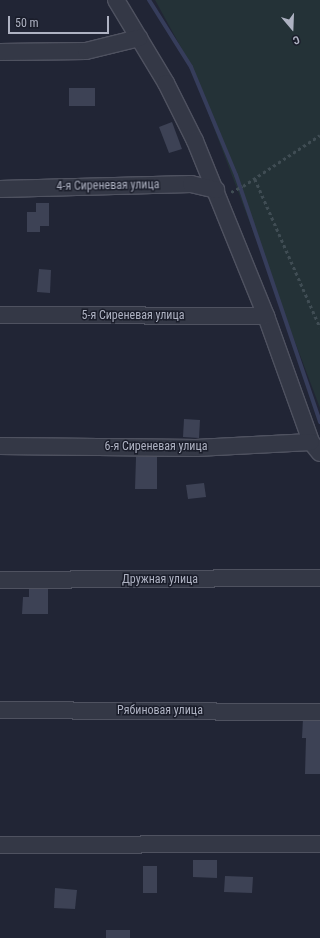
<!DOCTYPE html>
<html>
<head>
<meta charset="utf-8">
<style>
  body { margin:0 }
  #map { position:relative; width:320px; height:938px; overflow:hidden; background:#212535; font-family:"Roboto Condensed",sans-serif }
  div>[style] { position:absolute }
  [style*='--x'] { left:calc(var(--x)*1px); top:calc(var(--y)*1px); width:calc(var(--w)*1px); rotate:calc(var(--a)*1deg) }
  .green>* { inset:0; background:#243237 }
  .stream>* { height:4px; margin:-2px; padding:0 2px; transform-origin:2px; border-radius:2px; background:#363d5b }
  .building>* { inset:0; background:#3d4255 }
  .path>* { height:2.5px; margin-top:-1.25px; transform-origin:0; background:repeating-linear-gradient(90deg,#404d54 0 3px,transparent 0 6px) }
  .roads { filter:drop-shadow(1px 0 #4f5260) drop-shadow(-1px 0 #4f5260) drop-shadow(0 1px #4f5260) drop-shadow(0 -1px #4f5260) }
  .street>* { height:16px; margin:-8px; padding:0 8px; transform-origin:8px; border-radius:8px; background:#343846 }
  span { translate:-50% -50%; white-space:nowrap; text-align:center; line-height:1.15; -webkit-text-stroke:3px #1a1d2a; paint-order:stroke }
  .street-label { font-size:12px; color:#aeb2c2 }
  .north { position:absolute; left:272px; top:8px; width:40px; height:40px; -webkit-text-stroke:3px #1a1d2a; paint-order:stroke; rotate:161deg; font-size:11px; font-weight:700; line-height:16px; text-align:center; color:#aeb2c2 }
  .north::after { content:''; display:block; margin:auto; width:14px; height:18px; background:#aeb2c2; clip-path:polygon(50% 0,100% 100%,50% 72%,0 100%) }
  .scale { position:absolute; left:8px; top:16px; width:101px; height:18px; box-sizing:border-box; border:2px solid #aeb2c2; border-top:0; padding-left:5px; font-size:12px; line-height:14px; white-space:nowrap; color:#aeb2c2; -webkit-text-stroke:3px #1a1d2a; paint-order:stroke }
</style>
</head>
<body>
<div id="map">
  <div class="green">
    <i style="clip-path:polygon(155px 0,320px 0,320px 408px,189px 62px)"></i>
  </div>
  <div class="stream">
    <i style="--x:149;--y:0;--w:79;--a:57.9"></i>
    <i style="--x:191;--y:67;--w:117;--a:67.4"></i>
    <i style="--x:236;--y:175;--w:261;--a:71.2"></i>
  </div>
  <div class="building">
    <i style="clip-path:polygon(69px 88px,95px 88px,95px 106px,69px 106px)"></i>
    <i style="clip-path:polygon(172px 122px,182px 149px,169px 153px,159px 127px)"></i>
    <i style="clip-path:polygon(36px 203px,49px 203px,49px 226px,40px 226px,40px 232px,27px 232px,27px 212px,36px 212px)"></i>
    <i style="clip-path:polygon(39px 269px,51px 270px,50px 293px,37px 292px)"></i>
    <i style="clip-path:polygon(184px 419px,200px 420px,199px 438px,183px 437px)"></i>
    <i style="clip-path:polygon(136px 457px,157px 457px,157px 489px,135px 489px)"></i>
    <i style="clip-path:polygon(204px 483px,206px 497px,188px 499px,186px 485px)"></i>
    <i style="clip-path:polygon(29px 589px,48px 589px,48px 614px,22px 614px,23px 597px,29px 597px)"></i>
    <i style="clip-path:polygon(303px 718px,320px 719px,320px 774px,305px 774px,306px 738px,302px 738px)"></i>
    <i style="clip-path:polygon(193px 860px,217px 860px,217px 878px,193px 877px)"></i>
    <i style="clip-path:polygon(143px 866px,157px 866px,157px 893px,143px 893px)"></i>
    <i style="clip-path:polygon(225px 876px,253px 877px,252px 893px,224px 892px)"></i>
    <i style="clip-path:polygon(55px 888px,77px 890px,75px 909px,54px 908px)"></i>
    <i style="clip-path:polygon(106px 930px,130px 930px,130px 938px,106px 938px)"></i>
  </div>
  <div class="path">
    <i style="--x:255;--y:179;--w:162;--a:66.3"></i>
    <i style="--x:231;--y:192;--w:13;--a:-27"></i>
    <i style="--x:243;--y:186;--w:92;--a:-33.5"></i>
  </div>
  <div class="roads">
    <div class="street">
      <i style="--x:116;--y:0;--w:97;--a:58.9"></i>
      <i style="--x:166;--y:83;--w:65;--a:63.4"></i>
      <i style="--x:195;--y:141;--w:189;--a:67.9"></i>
      <i style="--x:266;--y:316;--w:134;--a:70.3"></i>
      <i style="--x:311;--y:442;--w:14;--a:51"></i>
      <i style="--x:0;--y:52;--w:86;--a:-0.7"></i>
      <i style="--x:86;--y:51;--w:55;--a:-13.8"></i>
      <i style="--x:0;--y:189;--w:191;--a:-1.5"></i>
      <i style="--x:191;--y:184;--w:26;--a:13"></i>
      <i style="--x:0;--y:315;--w:266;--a:0.2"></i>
      <i style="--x:0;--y:446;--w:196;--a:0.6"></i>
      <i style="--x:196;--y:448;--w:115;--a:-3"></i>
      <i style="--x:0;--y:580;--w:320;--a:-0.4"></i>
      <i style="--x:0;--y:710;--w:320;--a:0.4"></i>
      <i style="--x:0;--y:845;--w:320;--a:-0.2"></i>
    </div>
  </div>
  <div class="street-label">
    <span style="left:108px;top:186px;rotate:-1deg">4-я Сиреневая улица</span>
    <span style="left:133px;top:316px">5-я Сиреневая улица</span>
    <span style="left:156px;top:447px">6-я Сиреневая улица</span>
    <span style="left:160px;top:580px">Дружная улица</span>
    <span style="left:160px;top:711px">Рябиновая улица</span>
  </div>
  <div class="north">С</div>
  <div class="scale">50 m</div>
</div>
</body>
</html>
